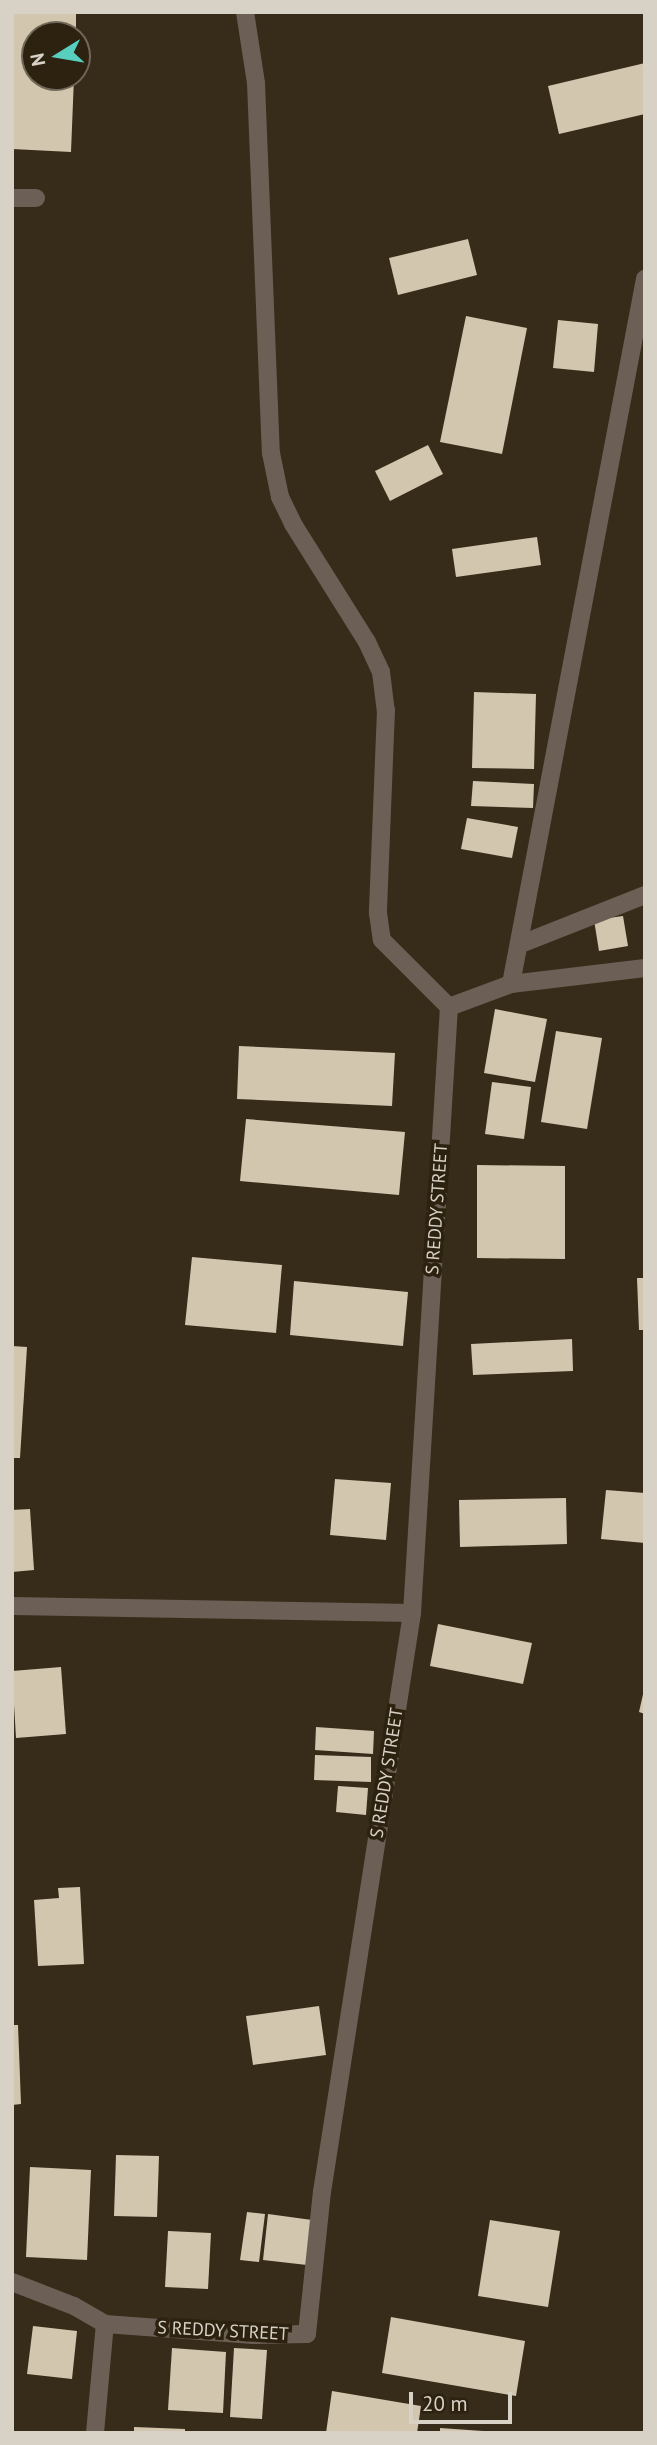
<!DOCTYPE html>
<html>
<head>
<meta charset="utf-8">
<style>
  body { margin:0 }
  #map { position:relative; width:657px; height:2445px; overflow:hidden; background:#362c19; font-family:"PT Sans",sans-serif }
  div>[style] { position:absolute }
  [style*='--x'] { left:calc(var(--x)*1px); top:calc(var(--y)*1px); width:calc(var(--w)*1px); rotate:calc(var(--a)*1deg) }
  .building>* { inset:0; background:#d3c6af }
  .service>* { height:18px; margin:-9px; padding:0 9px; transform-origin:9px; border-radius:9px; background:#6c5f56 }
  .minor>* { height:18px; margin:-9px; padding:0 9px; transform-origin:9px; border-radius:9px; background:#6c5f56 }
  span { translate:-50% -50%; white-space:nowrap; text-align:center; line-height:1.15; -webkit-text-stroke:7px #2c220f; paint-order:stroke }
  .street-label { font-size:18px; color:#d7d1c6 }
  .frame { position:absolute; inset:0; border:14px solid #d7d1c6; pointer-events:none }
  .north { position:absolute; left:21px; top:21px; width:70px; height:70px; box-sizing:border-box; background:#2c220f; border:2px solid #706858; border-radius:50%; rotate:259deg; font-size:19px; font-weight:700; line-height:28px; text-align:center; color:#d7d1c6 }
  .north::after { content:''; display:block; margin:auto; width:24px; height:32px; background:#58cebf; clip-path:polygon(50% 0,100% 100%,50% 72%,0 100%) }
  .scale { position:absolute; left:409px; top:2392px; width:103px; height:32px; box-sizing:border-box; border:4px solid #d7d1c6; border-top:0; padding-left:9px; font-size:21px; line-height:24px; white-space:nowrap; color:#d7d1c6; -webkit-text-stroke:5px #2c220f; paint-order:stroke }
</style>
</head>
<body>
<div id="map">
  <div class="building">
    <i style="clip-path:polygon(12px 12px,76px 12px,76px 35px,35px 35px,35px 77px,74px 77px,71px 152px,12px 149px)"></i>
    <i style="clip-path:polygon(645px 63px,645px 114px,559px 134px,548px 86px)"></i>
    <i style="clip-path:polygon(468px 239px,477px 275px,398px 295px,389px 258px)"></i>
    <i style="clip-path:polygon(466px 316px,527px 328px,502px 454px,440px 442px)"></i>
    <i style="clip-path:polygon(558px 320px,598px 324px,594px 372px,553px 368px)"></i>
    <i style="clip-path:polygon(428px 445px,443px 474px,390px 501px,375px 471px)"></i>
    <i style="clip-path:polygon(537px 537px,541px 565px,456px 577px,452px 549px)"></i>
    <i style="clip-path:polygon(474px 692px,536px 694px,534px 769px,472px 768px)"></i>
    <i style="clip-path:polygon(473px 781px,534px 784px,533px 808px,471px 806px)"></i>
    <i style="clip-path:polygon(467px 818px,518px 827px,512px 858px,461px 849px)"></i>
    <i style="clip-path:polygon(623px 916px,628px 946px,599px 951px,594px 920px)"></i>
    <i style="clip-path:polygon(495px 1009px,547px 1019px,535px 1082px,484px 1073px)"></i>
    <i style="clip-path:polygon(556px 1031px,602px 1038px,587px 1129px,541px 1122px)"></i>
    <i style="clip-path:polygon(239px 1046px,395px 1053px,392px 1106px,237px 1099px)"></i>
    <i style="clip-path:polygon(492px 1082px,531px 1087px,524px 1139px,485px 1134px)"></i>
    <i style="clip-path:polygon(246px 1119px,405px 1132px,399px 1195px,240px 1181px)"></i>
    <i style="clip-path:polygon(477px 1165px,565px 1166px,565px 1259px,477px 1258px)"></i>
    <i style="clip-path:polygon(192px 1257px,282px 1265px,276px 1333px,185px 1325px)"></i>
    <i style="clip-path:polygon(637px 1278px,645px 1278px,645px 1330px,639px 1330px)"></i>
    <i style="clip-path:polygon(294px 1281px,408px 1292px,403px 1346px,290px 1335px)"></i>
    <i style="clip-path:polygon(572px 1339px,573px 1371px,473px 1375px,471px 1344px)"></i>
    <i style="clip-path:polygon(12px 1346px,27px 1347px,20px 1458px,12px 1458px)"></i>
    <i style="clip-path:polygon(335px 1479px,391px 1483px,386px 1540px,330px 1535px)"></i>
    <i style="clip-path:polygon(606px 1490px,645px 1493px,645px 1543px,601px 1539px)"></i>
    <i style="clip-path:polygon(566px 1498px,567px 1544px,460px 1547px,459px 1500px)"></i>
    <i style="clip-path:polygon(30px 1509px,34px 1570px,12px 1572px,12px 1510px)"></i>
    <i style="clip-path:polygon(438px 1624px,532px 1643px,523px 1684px,430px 1666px)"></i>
    <i style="clip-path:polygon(61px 1667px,66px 1734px,16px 1738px,12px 1671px)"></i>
    <i style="clip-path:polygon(644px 1690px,645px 1690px,645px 1714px,639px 1712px)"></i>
    <i style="clip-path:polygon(316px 1727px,374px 1731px,373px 1754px,315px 1750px)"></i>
    <i style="clip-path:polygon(315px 1755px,371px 1757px,371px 1782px,314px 1780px)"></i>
    <i style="clip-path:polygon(338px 1786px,368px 1788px,366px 1815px,336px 1812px)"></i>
    <i style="clip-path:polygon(80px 1887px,84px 1964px,38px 1966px,34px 1900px,59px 1898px,58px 1888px)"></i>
    <i style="clip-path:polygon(319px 2006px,326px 2055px,253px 2065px,246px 2016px)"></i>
    <i style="clip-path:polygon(12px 2025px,18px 2025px,21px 2104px,12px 2105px)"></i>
    <i style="clip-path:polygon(116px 2155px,159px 2156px,157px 2217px,114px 2216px)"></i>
    <i style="clip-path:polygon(30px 2167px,91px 2170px,87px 2260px,26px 2257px)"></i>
    <i style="clip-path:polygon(247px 2212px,265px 2214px,259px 2262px,240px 2260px)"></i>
    <i style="clip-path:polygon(268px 2214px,312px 2220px,307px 2265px,263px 2260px)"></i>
    <i style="clip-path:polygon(490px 2220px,560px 2231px,548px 2307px,478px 2296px)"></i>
    <i style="clip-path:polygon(168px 2231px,211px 2233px,208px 2289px,165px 2287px)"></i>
    <i style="clip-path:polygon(391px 2317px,525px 2341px,516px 2396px,382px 2373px)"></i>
    <i style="clip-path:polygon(33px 2326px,77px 2331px,72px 2379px,27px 2374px)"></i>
    <i style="clip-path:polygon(172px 2348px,226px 2352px,223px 2413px,168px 2410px)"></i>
    <i style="clip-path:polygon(234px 2348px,267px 2350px,262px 2419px,230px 2417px)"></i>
    <i style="clip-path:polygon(332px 2391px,421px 2406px,417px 2433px,326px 2433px)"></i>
    <i style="clip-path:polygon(134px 2427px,185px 2429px,185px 2433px,134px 2433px)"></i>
    <i style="clip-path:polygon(440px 2428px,483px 2431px,483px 2433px,440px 2433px)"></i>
  </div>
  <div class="service">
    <i style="--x:12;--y:198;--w:24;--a:0"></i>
  </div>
  <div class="minor">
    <i style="--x:245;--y:12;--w:72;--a:81.2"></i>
    <i style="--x:256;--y:83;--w:370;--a:87.7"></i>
    <i style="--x:271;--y:453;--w:45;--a:78.4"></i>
    <i style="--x:280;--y:497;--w:30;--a:64"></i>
    <i style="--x:293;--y:524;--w:139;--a:57.9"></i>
    <i style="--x:367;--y:642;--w:33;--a:65"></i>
    <i style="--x:381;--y:672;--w:38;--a:83"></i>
    <i style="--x:386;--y:710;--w:203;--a:92.3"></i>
    <i style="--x:378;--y:913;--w:27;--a:82"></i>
    <i style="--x:382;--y:940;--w:95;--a:45"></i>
    <i style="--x:521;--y:944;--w:133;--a:-21.6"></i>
    <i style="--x:511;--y:984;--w:718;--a:-79.24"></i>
    <i style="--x:449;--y:1007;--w:66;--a:-20.4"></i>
    <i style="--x:511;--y:984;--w:135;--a:-6.8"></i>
    <i style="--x:12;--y:1606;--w:400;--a:1"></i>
    <i style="--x:12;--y:2282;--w:66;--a:21.2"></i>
    <i style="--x:74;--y:2306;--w:36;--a:30"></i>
    <i style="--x:105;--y:2324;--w:149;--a:4.2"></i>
    <i style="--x:254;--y:2335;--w:53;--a:-1.1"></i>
    <i style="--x:307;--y:2334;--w:143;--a:-84"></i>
    <i style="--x:322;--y:2192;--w:586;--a:-81.16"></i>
    <i style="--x:412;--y:1613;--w:607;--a:-86.51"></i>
    <i style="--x:95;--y:2433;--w:109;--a:-84.8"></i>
  </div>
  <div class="street-label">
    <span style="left:437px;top:1209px;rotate:-86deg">S REDDY STREET</span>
    <span style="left:387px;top:1773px;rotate:-81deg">S REDDY STREET</span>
    <span style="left:223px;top:2331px;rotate:3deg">S REDDY STREET</span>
  </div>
  <div class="frame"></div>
  <div class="north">N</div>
  <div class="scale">20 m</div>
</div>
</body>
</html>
